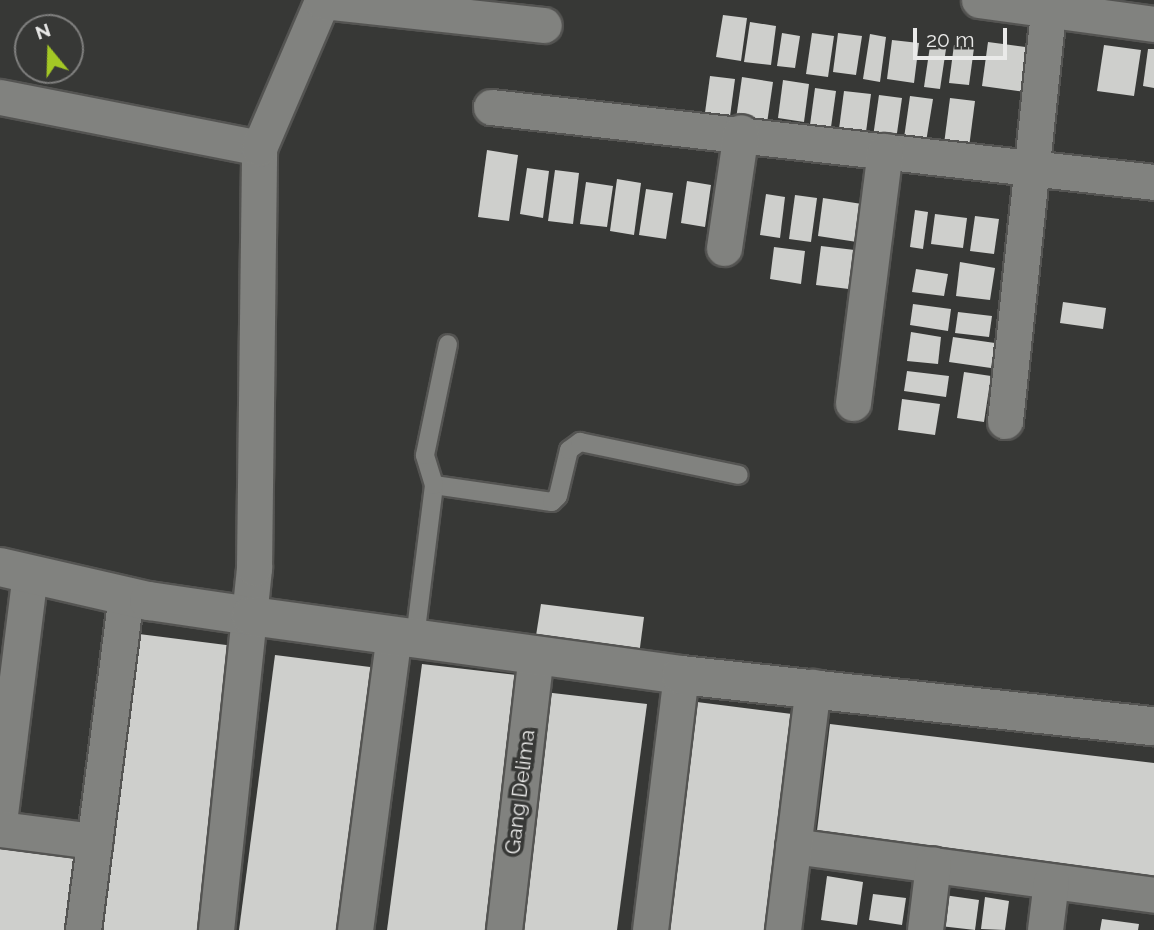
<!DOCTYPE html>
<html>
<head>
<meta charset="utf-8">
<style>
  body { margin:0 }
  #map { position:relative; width:1154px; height:930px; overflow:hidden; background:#373836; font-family:Raleway,sans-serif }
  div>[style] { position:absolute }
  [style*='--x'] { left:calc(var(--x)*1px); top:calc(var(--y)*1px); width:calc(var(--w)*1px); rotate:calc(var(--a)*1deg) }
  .building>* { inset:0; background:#cecfcc }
  .roads { filter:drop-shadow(2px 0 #545452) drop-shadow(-2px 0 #545452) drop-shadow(0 2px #545452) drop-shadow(0 -2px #545452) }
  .service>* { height:18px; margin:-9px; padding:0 9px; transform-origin:9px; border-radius:9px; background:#81827f }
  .minor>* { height:35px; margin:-17.5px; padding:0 17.5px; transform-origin:17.5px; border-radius:17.5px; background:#81827f }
  .tertiary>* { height:38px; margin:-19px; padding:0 19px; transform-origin:19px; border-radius:19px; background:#81827f }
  span { translate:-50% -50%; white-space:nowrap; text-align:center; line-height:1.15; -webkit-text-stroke:7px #373836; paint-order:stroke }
  .street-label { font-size:21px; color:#eaeae9 }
  .north { position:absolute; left:14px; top:14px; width:70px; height:70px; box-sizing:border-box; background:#373836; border:2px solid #7f7f7e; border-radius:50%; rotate:341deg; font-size:19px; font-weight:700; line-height:28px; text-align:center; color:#eaeae9 }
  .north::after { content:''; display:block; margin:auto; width:24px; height:32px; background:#a4c825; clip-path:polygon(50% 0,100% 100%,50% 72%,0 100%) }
  .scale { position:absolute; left:913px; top:28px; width:94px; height:32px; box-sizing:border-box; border:4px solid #eaeae9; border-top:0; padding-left:9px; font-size:21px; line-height:24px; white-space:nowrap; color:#eaeae9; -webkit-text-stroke:5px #373836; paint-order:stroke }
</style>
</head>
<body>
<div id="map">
  <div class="building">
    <i style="clip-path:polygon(723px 15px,747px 18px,741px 61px,716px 57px)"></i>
    <i style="clip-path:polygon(750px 22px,776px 26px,771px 65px,744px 62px)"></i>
    <i style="clip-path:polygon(782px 33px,800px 36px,795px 68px,777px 66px)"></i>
    <i style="clip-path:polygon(812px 33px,834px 36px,828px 77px,806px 74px)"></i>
    <i style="clip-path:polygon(838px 33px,862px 36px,856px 75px,833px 72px)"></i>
    <i style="clip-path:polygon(870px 34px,886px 37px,880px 82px,863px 79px)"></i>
    <i style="clip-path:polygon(892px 40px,919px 43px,914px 83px,887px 79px)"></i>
    <i style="clip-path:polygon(988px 42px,1033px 48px,1026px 92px,982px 86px)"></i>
    <i style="clip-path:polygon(954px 45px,974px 48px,969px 85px,949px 83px)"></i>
    <i style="clip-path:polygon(1104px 45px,1141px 50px,1134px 96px,1097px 91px)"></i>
    <i style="clip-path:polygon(930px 46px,946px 49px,940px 89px,924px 87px)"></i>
    <i style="clip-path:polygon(1148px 49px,1154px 49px,1154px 88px,1143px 86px)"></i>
    <i style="clip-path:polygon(710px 76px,735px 79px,729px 124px,704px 120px)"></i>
    <i style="clip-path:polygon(742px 77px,773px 82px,766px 130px,735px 126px)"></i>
    <i style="clip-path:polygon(783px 80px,809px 84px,804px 122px,778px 118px)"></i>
    <i style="clip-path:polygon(815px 88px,836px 91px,831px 127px,810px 125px)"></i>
    <i style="clip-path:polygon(844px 91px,871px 94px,866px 132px,839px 129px)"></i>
    <i style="clip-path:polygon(879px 95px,902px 98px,896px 140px,873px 137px)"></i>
    <i style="clip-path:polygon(910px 96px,933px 99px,926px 142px,904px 138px)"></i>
    <i style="clip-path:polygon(950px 98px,975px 101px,969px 147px,944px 144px)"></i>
    <i style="clip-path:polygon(487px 150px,518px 155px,509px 221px,478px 217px)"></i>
    <i style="clip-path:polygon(527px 168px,549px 171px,543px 218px,520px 214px)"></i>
    <i style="clip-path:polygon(555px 170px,579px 173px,573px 224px,548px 221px)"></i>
    <i style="clip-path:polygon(617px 179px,641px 183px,634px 235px,610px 231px)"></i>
    <i style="clip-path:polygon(687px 181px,711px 185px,705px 227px,681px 223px)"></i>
    <i style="clip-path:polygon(586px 182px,613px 186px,607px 227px,580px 224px)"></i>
    <i style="clip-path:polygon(646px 189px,673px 193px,666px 239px,639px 235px)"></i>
    <i style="clip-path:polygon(766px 194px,785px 197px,780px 238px,760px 235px)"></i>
    <i style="clip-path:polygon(795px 195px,817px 198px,811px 242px,789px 239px)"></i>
    <i style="clip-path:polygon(823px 198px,862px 204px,857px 242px,818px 236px)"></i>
    <i style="clip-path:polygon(915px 210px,928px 212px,923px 249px,910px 247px)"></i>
    <i style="clip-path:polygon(935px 214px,967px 218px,963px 248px,931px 244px)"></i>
    <i style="clip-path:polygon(975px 216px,999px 219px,994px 254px,970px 251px)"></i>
    <i style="clip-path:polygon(821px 246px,863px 251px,857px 290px,816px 285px)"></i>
    <i style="clip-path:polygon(774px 247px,805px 251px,801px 284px,770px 279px)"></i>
    <i style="clip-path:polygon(960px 262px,995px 268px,990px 300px,956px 296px)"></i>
    <i style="clip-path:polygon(916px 269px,948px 274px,944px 296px,912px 292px)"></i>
    <i style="clip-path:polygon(1063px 302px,1106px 308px,1103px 329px,1060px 323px)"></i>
    <i style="clip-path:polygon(913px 304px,951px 309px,948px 331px,910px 325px)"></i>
    <i style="clip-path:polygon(958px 312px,992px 316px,989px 337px,955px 333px)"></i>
    <i style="clip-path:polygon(911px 332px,941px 337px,938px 364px,907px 361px)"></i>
    <i style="clip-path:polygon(953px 337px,995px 343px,991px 368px,949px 362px)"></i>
    <i style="clip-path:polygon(907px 371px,949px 376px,946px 397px,904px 391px)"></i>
    <i style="clip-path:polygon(964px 372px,991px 376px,984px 422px,957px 418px)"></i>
    <i style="clip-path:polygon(902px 399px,940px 404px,935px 435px,898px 430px)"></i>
    <i style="clip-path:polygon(541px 604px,644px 617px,639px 655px,535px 642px)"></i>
    <i style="clip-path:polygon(139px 634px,242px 647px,206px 930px,100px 930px)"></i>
    <i style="clip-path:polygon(275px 655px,378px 668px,344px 930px,239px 930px)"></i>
    <i style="clip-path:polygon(422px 664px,525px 676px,492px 930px,387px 930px)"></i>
    <i style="clip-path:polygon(544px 692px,647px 704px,617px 930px,512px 930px)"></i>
    <i style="clip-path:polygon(697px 702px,800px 715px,772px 930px,667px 930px)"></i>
    <i style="clip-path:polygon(830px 724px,1154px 763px,1154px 879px,816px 839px)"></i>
    <i style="clip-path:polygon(0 843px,83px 853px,74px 930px,0 930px)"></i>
    <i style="clip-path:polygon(827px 876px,863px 882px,857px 925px,821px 920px)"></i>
    <i style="clip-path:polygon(873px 894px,906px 898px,902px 925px,869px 920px)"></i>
    <i style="clip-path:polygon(944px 895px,979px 900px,975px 930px,940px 926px)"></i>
    <i style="clip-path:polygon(985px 897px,1009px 901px,1005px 930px,981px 929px)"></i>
    <i style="clip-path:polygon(1102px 919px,1139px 924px,1138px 930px,1100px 930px)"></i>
  </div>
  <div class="roads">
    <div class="service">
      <i style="--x:434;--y:485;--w:119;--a:8.2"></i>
      <i style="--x:552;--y:502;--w:8;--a:-45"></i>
      <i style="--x:558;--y:496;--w:47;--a:-76.6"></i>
      <i style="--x:569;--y:450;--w:14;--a:-36"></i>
      <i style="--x:580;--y:442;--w:162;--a:11.7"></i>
      <i style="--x:415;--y:638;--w:154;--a:-82.9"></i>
      <i style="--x:434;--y:485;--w:31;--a:-107"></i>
      <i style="--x:425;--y:455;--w:113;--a:-78.3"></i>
    </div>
    <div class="minor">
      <i style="--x:979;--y:0;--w:177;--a:7.8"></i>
      <i style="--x:0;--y:97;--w:264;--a:11.1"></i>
      <i style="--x:491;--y:107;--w:667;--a:6.45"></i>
      <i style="--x:724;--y:248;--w:117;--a:-81.7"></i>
      <i style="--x:853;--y:403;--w:254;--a:-82.8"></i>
      <i style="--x:1005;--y:421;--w:423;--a:-84"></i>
      <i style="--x:0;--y:814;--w:242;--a:-82.9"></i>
      <i style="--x:0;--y:829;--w:95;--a:7.3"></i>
      <i style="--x:793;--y:846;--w:364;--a:7.7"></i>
      <i style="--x:83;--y:930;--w:338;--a:-82.7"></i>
      <i style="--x:216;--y:930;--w:364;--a:-84"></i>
      <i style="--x:254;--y:568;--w:420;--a:-89.3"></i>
      <i style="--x:259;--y:148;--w:160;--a:-66.8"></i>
      <i style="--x:322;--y:1;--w:223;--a:6.2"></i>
      <i style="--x:355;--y:930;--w:298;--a:-82.5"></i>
      <i style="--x:504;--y:930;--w:277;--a:-83.4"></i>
      <i style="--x:650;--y:930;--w:257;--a:-83.1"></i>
      <i style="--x:783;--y:930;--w:245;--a:-83"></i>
      <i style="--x:925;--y:930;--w:66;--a:-83.1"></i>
      <i style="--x:1045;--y:930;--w:49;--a:-83"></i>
    </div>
    <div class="tertiary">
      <i style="--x:0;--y:567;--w:153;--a:12.9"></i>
      <i style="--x:149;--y:601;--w:103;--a:8.4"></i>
      <i style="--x:251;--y:616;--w:434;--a:7.8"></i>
      <i style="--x:681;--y:675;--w:476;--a:6.2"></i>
    </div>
  </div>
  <div class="street-label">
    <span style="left:520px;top:792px;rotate:-83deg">Gang Delima</span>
  </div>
  <div class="north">N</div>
  <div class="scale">20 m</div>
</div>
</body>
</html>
